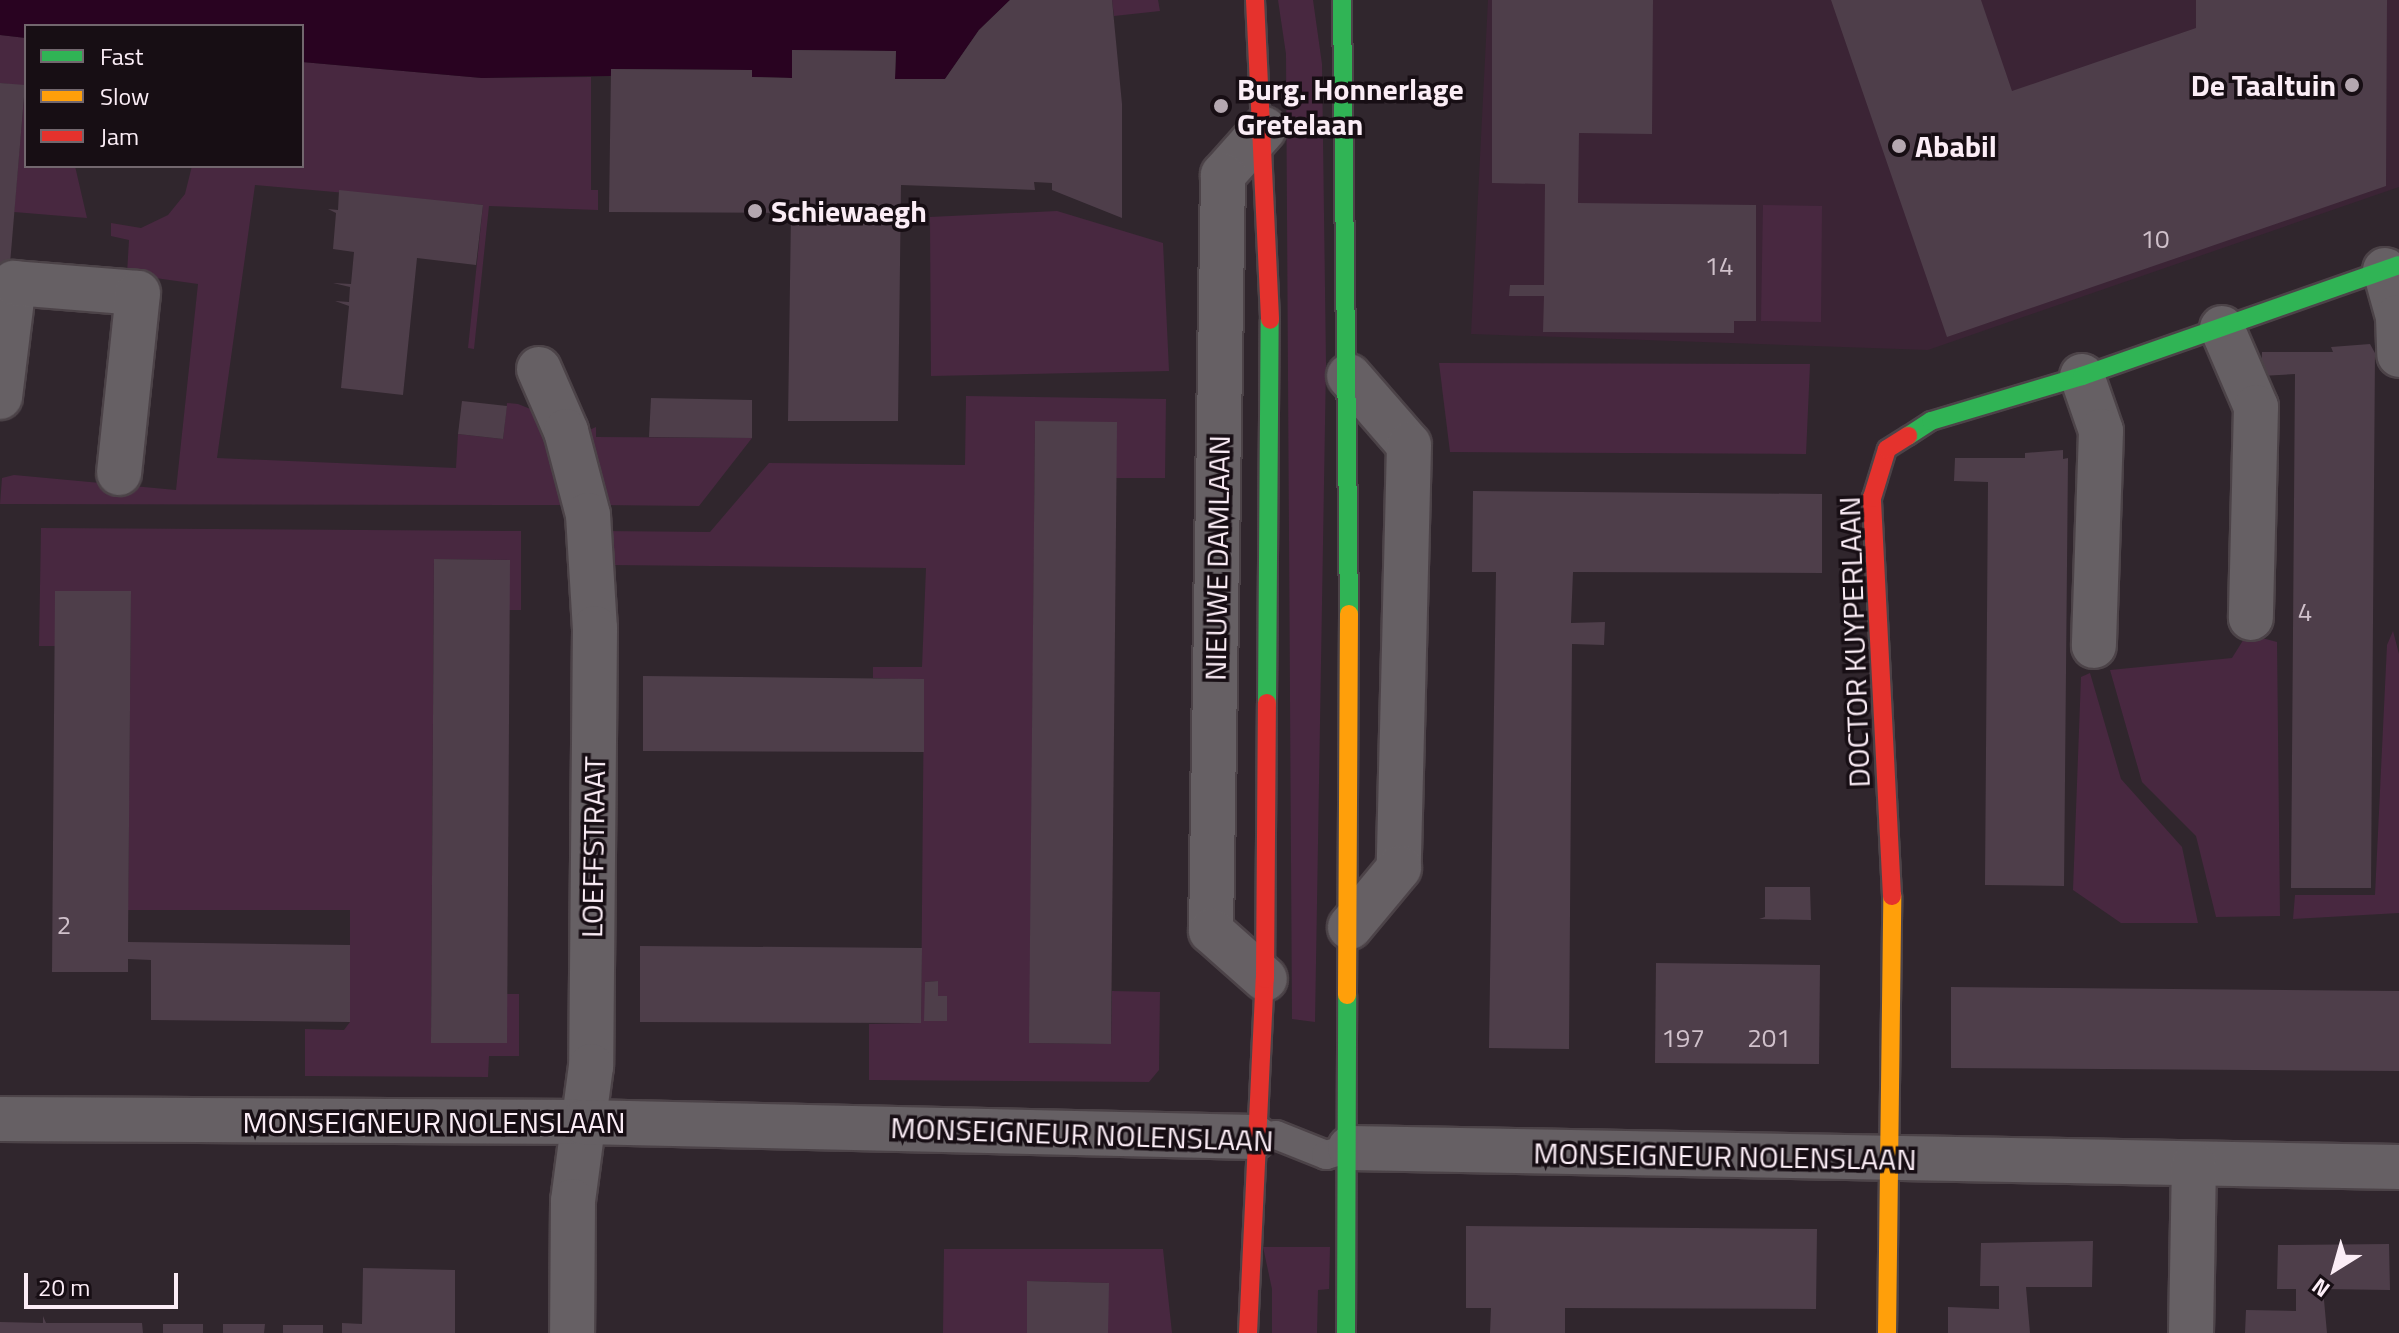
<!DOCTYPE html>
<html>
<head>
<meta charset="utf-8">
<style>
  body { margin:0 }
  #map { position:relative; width:2399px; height:1333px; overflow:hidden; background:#30262d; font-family:"Titillium Web",sans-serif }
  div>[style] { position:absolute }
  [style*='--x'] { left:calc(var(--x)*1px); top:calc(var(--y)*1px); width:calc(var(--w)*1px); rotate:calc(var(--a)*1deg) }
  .built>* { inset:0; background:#3b2435 }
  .green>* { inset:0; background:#482840 }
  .water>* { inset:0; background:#290321 }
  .building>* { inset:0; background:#4e3e4a }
  .roads { filter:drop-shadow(2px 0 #4c4348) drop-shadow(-2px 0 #4c4348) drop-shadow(0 2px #4c4348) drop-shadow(0 -2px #4c4348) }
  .lane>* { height:28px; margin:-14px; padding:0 14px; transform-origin:14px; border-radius:14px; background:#666064 }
  .street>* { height:44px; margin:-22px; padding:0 22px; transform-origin:22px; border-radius:22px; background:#666064 }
  .fast>* { height:18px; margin:-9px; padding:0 9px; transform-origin:9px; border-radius:9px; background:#30b455 }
  .slow>* { height:18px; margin:-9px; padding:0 9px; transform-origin:9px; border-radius:9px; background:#ff9f0a }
  .jam>* { height:18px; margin:-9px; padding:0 9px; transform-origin:9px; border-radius:9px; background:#e5322d }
  .dots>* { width:22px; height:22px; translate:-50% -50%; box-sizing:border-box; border:4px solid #170e14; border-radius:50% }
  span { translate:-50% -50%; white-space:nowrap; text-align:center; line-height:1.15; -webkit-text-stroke:7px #170e14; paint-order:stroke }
  .number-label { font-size:26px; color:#d0c1cb }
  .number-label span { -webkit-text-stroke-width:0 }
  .poi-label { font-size:30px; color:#fbedf6; font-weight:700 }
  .right { translate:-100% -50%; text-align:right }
  .left { translate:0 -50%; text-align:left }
  .street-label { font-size:30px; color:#fbedf6 }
  .legend { position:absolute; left:24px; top:24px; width:280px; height:144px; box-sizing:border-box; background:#170e14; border:2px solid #72676e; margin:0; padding:10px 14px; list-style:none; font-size:24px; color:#fbedf6 }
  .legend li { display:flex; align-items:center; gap:16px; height:40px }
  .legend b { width:40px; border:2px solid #72676e }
  .north { position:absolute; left:2295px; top:1229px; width:80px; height:80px; -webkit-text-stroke:6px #170e14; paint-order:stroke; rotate:217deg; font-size:22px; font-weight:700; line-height:32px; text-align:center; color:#fbedf6 }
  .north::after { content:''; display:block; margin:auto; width:28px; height:36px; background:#fbedf6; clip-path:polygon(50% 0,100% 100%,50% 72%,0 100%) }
  .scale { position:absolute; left:24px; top:1273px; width:154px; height:36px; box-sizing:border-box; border:4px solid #fbedf6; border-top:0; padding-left:10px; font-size:24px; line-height:28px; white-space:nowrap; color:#fbedf6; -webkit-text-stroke:6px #170e14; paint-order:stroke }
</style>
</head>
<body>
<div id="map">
  <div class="built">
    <i style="clip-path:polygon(1488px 0,2399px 0,2399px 187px,1928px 350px,1471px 334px)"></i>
  </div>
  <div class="green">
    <i style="clip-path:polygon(1112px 0,1158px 0,1160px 11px,1114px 16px)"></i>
    <i style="clip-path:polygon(1278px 0,1313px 0,1322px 64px,1326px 364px,1315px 1022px,1292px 1019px,1286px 54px)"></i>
    <i style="clip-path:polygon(0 35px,26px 38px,26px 166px,75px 166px,87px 218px,14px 212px,25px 86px,0 83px)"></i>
    <i style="clip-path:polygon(302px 62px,482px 78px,591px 77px,591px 190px,598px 190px,598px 210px,489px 206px,474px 349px,468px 348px,483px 205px,255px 185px,217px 458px,456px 468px,458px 434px,503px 439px,507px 403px,518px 404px,533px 410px,569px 505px,0 504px,2px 478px,14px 475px,176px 490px,198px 284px,127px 274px,129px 240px,111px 236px,111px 223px,141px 228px,168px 215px,185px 194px,192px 166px,302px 166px)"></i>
    <i style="clip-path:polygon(1763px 205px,1822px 206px,1821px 322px,1761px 321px)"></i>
    <i style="clip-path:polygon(1057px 211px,1163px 243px,1169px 371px,931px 376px,930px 217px)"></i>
    <i style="clip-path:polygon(1439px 363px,1810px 364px,1806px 454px,1450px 452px)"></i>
    <i style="clip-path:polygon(evenodd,966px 396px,1166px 399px,1165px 478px,1116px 478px,1035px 422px,1030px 1043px,1111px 1044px,1112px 991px,1160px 992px,1159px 1070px,1149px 1082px,869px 1080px,869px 1024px,921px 1023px,924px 680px,873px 678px,873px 667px,922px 667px,926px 568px,610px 565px,599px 531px,710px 532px,769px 463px,965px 465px,966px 396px,938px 981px,938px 996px,947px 996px,925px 1021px,925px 982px,938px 981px)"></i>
    <i style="clip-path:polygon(596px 427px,596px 437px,752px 438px,699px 506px,598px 505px,587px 431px)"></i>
    <i style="clip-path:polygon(41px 528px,521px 531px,521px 610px,509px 610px,509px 560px,434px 559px,431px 1043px,506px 1043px,507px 994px,519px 994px,519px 1056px,489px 1056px,488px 1077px,305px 1076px,305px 1029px,344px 1030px,350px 1022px,350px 910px,128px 910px,131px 591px,55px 591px,55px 646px,39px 646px)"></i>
    <i style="clip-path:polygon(2393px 631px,2399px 654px,2399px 913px,2293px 919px,2295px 895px,2375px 895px,2387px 645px)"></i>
    <i style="clip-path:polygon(2247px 634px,2277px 642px,2280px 916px,2216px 917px,2196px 836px,2142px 782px,2110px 670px,2232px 658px)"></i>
    <i style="clip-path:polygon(2090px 673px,2121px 779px,2182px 847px,2198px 923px,2121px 923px,2073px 890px,2081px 677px)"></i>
    <i style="clip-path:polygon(1263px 1247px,1330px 1247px,1329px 1289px,1318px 1290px,1317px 1333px,1272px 1333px,1272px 1289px)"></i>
    <i style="clip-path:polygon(944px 1249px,1163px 1249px,1172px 1333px,1108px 1333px,1108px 1283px,1028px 1281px,1027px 1333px,943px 1333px)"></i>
  </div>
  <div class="water">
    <i style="clip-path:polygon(0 0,1010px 0,979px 30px,945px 79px,895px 79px,896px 51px,792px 50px,792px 78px,752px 77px,752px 70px,612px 69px,611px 76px,482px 78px,302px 62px,302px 26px,26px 26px,26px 38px,0 35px)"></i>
  </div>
  <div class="building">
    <i style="clip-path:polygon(1010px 0,1112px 0,1122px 104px,1122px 218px,1052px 190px,1052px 183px,1034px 182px,1035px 190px,901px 185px,898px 421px,788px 421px,791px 213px,609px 212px,611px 69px,752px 70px,752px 77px,792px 78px,792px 50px,896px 51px,895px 79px,945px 79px,979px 30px)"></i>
    <i style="clip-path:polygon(1492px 0,1653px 0,1652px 134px,1579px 133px,1578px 203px,1756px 205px,1756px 321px,1734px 321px,1734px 333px,1543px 332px,1544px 296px,1509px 296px,1510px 285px,1544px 285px,1545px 184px,1492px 183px)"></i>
    <i style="clip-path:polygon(1831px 0,1981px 0,2012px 91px,2196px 28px,2196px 0,2387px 0,2386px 186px,1947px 337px)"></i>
    <i style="clip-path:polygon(0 83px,25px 85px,9px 276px,0 271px)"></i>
    <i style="clip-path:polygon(339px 190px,483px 205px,476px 265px,417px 258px,403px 395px,341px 388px,349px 306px,335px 301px,349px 302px,350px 287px,333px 283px,351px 284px,354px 252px,333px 249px,336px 213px,328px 209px,338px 210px)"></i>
    <i style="clip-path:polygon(2370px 344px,2375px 353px,2371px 888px,2291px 888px,2295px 374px,2261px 376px,2262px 352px,2333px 352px,2331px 347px)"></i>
    <i style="clip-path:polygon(651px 398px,752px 400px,752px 438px,649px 437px)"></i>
    <i style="clip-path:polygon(462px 401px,507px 406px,503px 439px,458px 434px)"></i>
    <i style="clip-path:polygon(1035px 421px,1117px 422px,1111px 1044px,1029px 1043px)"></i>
    <i style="clip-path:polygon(2063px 450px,2063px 459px,2068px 458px,2064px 886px,1985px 885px,1988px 482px,1954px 481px,1955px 458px,2025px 458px,2025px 453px)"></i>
    <i style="clip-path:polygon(1473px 491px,1822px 494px,1822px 573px,1573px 572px,1571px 623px,1605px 622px,1604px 645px,1572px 644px,1569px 1049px,1489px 1048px,1496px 572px,1472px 572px)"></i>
    <i style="clip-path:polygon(434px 559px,510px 560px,507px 1043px,431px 1043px)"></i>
    <i style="clip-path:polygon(55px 591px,131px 591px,128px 942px,350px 945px,350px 1022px,151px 1020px,151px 960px,128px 959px,128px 972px,52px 972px)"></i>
    <i style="clip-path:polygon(643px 676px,924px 679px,924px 752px,643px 751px)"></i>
    <i style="clip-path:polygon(1765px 887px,1810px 887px,1811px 920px,1759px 919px,1765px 917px)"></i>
    <i style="clip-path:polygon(640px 946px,922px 948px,921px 1023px,640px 1022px)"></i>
    <i style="clip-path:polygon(1656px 963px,1820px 965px,1819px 1064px,1655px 1063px)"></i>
    <i style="clip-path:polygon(938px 981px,938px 996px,947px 996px,947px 1021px,924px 1021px,925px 982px)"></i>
    <i style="clip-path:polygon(1951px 987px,2399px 991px,2399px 1071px,1951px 1068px)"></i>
    <i style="clip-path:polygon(1466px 1226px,1817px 1229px,1816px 1309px,1565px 1308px,1565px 1333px,1490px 1333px,1491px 1308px,1466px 1308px)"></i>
    <i style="clip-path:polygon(2093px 1241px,2092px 1287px,2026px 1287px,2030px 1333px,1948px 1333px,1948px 1307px,1999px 1309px,1999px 1286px,1980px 1286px,1981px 1243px)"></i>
    <i style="clip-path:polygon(2389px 1244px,2390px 1290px,2323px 1289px,2327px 1333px,2245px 1333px,2246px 1310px,2296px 1311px,2296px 1289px,2277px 1289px,2278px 1245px)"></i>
    <i style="clip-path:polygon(363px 1268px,455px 1270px,455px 1333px,342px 1333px,342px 1323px,362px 1324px)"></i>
    <i style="clip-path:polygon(1027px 1281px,1109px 1283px,1108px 1333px,1027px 1333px)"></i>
    <i style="clip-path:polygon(43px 1316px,46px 1323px,142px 1323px,143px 1333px,0 1333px,0 1322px,43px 1323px)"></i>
    <i style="clip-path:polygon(163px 1324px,203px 1324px,203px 1333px,163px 1333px)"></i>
    <i style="clip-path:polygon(223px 1324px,265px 1324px,264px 1333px,223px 1333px)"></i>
    <i style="clip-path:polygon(283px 1325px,323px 1325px,323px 1333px,283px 1333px)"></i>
  </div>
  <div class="roads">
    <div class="lane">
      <i style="--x:1255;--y:1137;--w:21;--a:-5"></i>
      <i style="--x:1276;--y:1135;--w:54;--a:21.8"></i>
      <i style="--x:1326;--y:1155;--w:25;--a:-16"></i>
    </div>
    <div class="street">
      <i style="--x:1264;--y:129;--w:62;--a:131.7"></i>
      <i style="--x:1223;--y:175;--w:756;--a:90.91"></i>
      <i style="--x:1211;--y:931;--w:72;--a:41.6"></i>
      <i style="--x:2385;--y:270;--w:49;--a:74.5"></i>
      <i style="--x:2398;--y:317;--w:38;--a:88"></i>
      <i style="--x:2222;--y:328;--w:86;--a:66.7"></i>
      <i style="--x:2256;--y:407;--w:211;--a:91.4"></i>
      <i style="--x:539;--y:369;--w:68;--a:66.5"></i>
      <i style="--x:566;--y:431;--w:87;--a:75.3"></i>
      <i style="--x:588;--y:515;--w:113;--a:86.5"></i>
      <i style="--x:595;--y:628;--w:438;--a:90.5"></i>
      <i style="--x:591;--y:1066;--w:136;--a:97.6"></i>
      <i style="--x:573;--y:1201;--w:132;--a:90.4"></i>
      <i style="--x:1349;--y:376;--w:91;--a:49"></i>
      <i style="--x:1409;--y:445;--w:423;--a:91.4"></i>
      <i style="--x:1399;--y:868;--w:77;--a:129.7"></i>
      <i style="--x:2082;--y:376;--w:58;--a:70.9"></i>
      <i style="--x:2101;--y:431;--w:215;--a:91.9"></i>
      <i style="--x:0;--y:397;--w:115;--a:-83"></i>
      <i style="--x:14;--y:283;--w:124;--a:4.6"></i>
      <i style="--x:138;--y:293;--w:181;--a:96"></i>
      <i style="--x:0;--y:1119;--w:583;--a:0.29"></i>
      <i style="--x:583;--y:1122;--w:672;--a:1.28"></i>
      <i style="--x:1350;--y:1148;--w:1049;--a:1.04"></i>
      <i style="--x:2191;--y:1333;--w:169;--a:-89"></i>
    </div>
    <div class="fast">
      <i style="--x:1342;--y:0;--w:614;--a:89.35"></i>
      <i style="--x:1908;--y:436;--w:27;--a:-33"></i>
      <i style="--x:1931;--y:421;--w:158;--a:-16.6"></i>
      <i style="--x:2082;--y:376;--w:336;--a:-19.3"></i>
      <i style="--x:1267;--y:703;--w:383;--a:-89.6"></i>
      <i style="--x:1346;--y:1333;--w:338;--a:-89.8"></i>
    </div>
    <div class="slow">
      <i style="--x:1347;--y:995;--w:381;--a:-89.7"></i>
      <i style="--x:1887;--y:1333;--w:437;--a:-89.3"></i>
    </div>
    <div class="jam">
      <i style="--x:1255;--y:0;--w:320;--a:87.3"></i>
      <i style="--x:1892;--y:896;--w:399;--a:-92.9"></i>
      <i style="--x:1872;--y:498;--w:51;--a:-73"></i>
      <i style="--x:1887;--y:449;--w:25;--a:-32"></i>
      <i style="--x:1248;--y:1333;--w:354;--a:-87.3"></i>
      <i style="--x:1265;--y:979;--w:276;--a:-89.6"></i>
    </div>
  </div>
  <div class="dots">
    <i style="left:2352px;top:85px;background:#b4a7b0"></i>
    <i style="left:1221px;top:106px;background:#b4a7b0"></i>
    <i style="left:1899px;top:146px;background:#b4a7b0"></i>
    <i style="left:755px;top:211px;background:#b4a7b0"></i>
  </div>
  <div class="number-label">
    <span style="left:2155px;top:239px">10</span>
    <span style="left:1719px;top:266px">14</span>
    <span style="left:2305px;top:612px">4</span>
    <span style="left:64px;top:925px">2</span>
    <span style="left:1683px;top:1038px">197</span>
    <span style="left:1769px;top:1038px">201</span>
  </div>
  <div class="poi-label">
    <span class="right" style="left:2336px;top:85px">De Taaltuin</span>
    <span class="left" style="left:1237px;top:106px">Burg. Honnerlage<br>Gretelaan</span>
    <span class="left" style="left:1915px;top:146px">Ababil</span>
    <span class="left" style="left:771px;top:211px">Schiewaegh</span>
  </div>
  <div class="street-label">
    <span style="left:1217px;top:558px;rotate:-89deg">NIEUWE DAMLAAN</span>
    <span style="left:1854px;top:642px;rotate:-92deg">DOCTOR KUYPERLAAN</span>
    <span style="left:593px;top:847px;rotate:-89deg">LOEFFSTRAAT</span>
    <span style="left:434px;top:1122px">MONSEIGNEUR NOLENSLAAN</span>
    <span style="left:1082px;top:1134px;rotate:2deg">MONSEIGNEUR NOLENSLAAN</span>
    <span style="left:1725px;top:1156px;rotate:1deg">MONSEIGNEUR NOLENSLAAN</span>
  </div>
  <ul class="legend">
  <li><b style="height:10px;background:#30b455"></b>Fast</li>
  <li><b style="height:10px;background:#ff9f0a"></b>Slow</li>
  <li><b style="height:10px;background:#e5322d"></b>Jam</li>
  </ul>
  <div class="north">N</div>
  <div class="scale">20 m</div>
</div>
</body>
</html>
